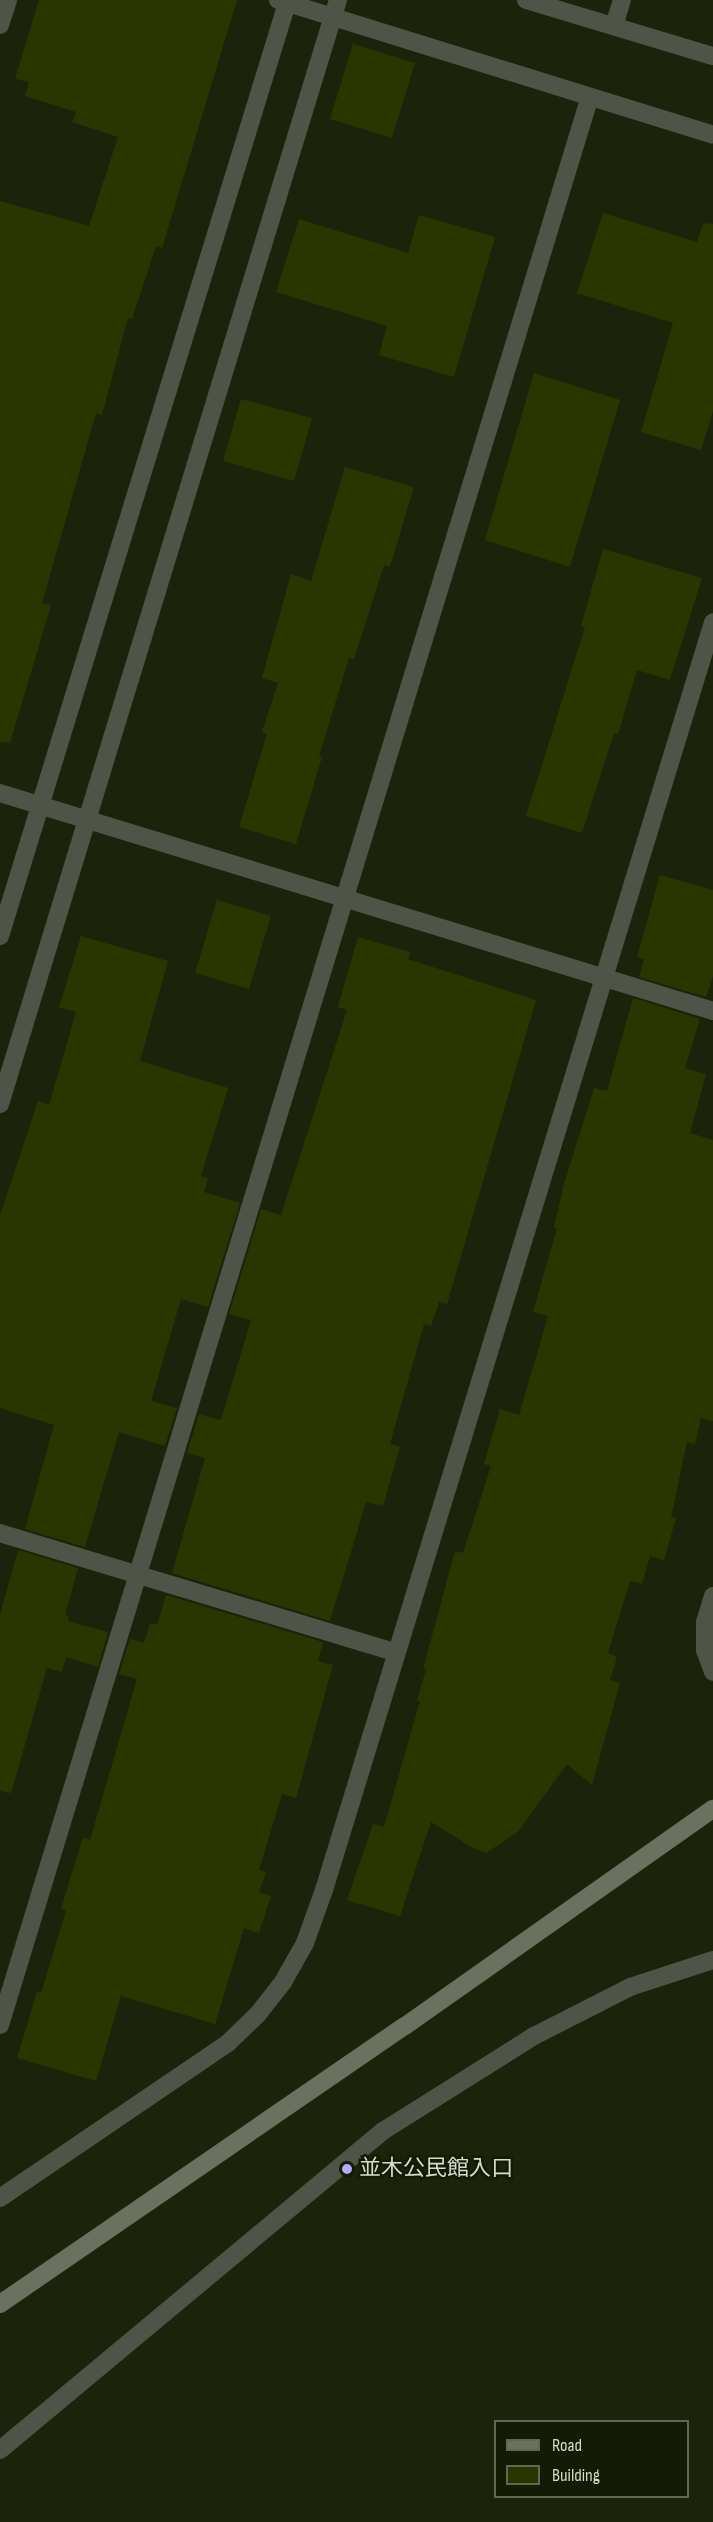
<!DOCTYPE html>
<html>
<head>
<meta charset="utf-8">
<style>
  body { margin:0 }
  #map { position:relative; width:713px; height:2522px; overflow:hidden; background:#1d230b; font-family:"Sofia Sans Condensed","Noto Sans JP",sans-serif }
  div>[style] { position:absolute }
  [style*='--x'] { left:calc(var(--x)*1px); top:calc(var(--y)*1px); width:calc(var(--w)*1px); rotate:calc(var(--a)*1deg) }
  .building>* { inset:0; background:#2a3600 }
  .lane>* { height:18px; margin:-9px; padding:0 9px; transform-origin:9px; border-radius:9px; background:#505448 }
  .street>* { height:18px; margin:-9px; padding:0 9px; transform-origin:9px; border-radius:9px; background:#505448 }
  .secondary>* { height:18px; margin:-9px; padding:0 9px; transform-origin:9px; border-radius:9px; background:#6b705f }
  .dots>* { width:16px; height:16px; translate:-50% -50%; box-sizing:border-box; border:3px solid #141a03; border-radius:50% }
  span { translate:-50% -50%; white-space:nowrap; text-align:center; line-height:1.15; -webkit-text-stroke:5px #141a03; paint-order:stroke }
  .poi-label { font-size:22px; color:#d7dbcd }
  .left { translate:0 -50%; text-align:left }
  .legend { position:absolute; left:494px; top:2420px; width:195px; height:78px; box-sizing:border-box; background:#141a03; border:2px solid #626754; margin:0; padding:8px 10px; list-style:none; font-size:18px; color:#d7dbcd }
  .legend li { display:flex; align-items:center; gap:12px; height:30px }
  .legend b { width:30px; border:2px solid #626754 }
</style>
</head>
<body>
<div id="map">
  <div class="building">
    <i style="clip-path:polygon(39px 0,237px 0,162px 248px,156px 246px,132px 319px,128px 318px,102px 415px,96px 413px,42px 603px,51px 605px,10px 743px,0 742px,0 201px,89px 226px,118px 137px,72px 122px,76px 112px,25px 96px,29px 82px,15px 79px)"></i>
    <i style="clip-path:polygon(353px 44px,415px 63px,392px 138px,330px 119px)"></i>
    <i style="clip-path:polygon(603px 213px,697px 242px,703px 223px,713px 224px,713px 411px,701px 450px,641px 432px,673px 323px,577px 293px)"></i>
    <i style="clip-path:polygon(419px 215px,495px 237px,454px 377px,379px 355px,387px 326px,276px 292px,299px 219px,408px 253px)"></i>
    <i style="clip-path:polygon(534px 373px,620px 400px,570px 567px,485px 540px)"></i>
    <i style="clip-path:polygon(241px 399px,312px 418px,294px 481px,223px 461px)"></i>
    <i style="clip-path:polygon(345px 467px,414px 487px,390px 567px,384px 565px,354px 659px,349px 658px,319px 756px,322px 757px,296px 844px,239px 827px,267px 734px,262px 732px,278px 683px,262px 678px,291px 574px,311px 581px)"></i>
    <i style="clip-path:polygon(603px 549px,702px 578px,670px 680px,637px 670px,618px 734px,614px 733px,582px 833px,526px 816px,585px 627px,581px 626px)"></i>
    <i style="clip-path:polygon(660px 875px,713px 890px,713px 976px,706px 997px,639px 977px,644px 959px,637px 957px)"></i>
    <i style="clip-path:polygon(217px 900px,271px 916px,249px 989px,195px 973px)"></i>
    <i style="clip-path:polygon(81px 936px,168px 961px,140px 1061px,228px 1088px,201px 1176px,208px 1178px,204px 1192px,240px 1203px,208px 1307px,181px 1299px,151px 1401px,177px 1408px,165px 1446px,119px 1432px,85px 1547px,25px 1529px,54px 1425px,0 1408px,0 1215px,38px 1101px,49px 1105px,76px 1012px,59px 1007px)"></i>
    <i style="clip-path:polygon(358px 937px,410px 952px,408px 959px,536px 1000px,447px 1304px,439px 1302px,431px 1326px,424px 1324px,390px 1444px,400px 1447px,383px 1506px,366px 1502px,330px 1621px,172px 1573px,205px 1458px,187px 1453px,199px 1414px,221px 1420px,251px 1320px,229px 1314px,261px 1209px,281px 1215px,347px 1010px,338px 1007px)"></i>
    <i style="clip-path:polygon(633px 998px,700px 1019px,685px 1068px,706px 1074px,690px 1133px,713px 1140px,713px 1421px,701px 1418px,695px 1444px,687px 1442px,671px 1517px,676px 1518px,664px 1560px,650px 1556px,642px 1584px,630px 1581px,608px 1653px,617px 1657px,610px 1680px,620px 1683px,592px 1785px,567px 1764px,518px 1832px,486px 1853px,475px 1849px,431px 1822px,400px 1916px,347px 1900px,373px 1824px,384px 1827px,420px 1701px,417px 1701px,426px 1669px,423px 1669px,455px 1551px,463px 1553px,491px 1466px,484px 1464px,500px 1409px,519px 1415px,548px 1316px,533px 1312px,557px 1228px,554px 1227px,564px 1184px,594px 1088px,607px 1091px)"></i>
    <i style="clip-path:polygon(18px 1550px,78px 1568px,65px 1615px,69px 1616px,68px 1621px,108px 1632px,98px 1667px,66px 1657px,62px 1672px,47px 1668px,11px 1793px,0 1791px,0 1615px)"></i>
    <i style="clip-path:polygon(166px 1595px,323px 1642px,318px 1661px,333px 1665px,296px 1798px,282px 1794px,259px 1870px,266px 1872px,259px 1892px,271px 1896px,259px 1933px,244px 1928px,215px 2024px,121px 1996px,96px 2081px,17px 2058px,37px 1992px,41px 1993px,66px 1911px,61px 1909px,83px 1837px,90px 1840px,137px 1679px,119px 1674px,130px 1639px,144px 1643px,150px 1623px,157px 1625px)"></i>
  </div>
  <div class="lane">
    <i style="--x:0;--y:2450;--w:498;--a:-39.8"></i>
    <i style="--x:383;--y:2131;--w:178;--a:-32.2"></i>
    <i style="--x:534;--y:2036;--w:108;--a:-27"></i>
    <i style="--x:630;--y:1987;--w:87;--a:-18"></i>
  </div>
  <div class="street">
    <i style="--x:278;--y:0;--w:455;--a:17.2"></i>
    <i style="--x:526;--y:0;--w:195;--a:16.7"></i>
    <i style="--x:0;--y:25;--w:26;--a:-72"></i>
    <i style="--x:614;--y:26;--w:27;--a:-73"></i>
    <i style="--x:0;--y:793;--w:746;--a:17"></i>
    <i style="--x:0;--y:936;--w:979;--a:-72.9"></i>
    <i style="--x:0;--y:1104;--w:1155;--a:-72.98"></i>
    <i style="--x:0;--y:1533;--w:413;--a:16.8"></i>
    <i style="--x:713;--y:1596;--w:28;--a:107"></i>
    <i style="--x:705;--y:1623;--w:27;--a:90"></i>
    <i style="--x:705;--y:1650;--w:23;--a:70"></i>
    <i style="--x:0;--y:2025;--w:2016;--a:-72.99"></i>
    <i style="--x:0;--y:2198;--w:276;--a:-34.2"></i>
    <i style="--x:228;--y:2043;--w:42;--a:-44"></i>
    <i style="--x:258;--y:2014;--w:41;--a:-52"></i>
    <i style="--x:283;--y:1982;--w:45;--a:-60.6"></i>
    <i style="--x:305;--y:1943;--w:56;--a:-70.3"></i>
    <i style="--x:324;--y:1890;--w:1326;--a:-72.94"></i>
  </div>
  <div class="secondary">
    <i style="--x:0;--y:2304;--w:491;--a:-34.5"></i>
    <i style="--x:405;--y:2026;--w:377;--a:-35.2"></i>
  </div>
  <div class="dots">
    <i style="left:347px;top:2169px;background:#b1adfa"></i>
  </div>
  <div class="poi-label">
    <span class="left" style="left:359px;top:2169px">並木公民館入口</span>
  </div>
  <ul class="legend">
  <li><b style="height:8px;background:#6b705f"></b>Road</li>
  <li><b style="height:16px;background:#2a3600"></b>Building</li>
  </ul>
</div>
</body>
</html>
